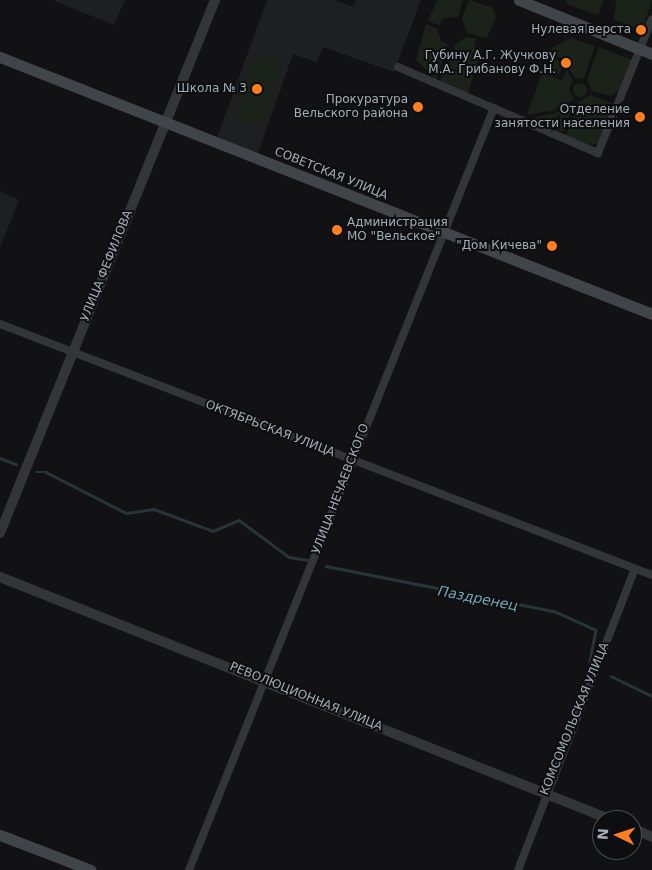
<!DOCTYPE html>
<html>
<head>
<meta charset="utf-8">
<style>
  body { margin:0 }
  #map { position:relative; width:652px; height:870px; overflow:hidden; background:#121214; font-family:"DejaVu Sans",sans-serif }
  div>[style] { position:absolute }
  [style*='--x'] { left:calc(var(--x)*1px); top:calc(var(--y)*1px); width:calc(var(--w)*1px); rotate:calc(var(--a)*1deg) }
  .built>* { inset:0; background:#1e1f21 }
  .green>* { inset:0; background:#1b221a }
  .round { border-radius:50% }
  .stream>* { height:2.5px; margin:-1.25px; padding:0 1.25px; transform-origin:1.25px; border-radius:1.25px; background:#273539 }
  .minor>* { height:8px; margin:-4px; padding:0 4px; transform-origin:4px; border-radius:4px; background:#333539 }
  .tertiary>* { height:10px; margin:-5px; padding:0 5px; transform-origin:5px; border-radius:5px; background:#333539 }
  .secondary>* { height:11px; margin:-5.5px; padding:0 5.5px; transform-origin:5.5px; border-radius:5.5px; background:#404549 }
  .dots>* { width:14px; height:14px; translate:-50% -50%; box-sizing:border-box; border:2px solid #0d0e0f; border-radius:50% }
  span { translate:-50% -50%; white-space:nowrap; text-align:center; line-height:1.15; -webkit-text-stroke:4px #0d0e0f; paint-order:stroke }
  .poi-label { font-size:12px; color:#a2adb6 }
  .right { translate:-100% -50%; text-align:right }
  .left { translate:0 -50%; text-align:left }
  .street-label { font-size:12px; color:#a2adb6 }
  .water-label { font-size:14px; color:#75a6b5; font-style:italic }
  .north { position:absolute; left:592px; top:810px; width:50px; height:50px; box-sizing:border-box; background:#0d0e0f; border:1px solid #494e52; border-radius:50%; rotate:274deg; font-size:14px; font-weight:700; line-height:20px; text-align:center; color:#a2adb6 }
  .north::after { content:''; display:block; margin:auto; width:18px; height:22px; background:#ff7e1f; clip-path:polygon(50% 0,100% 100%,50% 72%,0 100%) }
</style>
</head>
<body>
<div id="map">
  <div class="built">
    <i style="clip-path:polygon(52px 0,125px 0,114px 25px)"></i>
    <i style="clip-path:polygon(267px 0,335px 0,353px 7px,356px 0,421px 0,394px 72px,323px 47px,317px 62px,293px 54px,258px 153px,217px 137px)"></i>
    <i style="clip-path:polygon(0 191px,19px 200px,0 248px)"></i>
  </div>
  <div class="green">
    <i style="clip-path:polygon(437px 0,463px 0,458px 17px,444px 18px,438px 25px,428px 21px)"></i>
    <i style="clip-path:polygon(469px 0,493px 8px,496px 17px,487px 38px,467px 33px,462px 19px)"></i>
    <i style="clip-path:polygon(567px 0,603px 0,598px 15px,566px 4px)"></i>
    <i style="clip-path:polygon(616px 0,652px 0,642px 30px,614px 20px)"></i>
    <i style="clip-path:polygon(426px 24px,437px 29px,441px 41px,448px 45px,436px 80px,416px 60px)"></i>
    <i style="clip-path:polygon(466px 37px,476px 38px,474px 46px,481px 49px,468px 93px,440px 81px,453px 46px)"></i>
    <i style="clip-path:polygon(571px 38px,595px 46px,584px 78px,576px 79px,568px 68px,571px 61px,550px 55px,553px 47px)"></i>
    <i style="clip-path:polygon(599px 47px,632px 60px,621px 89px,611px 96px,592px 91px,587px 79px)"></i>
    <i style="clip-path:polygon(262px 55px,278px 61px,281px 71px,263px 122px,253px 126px,239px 119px,235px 111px,253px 60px)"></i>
    <i class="round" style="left:546px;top:59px;width:16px;height:16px"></i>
    <i style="clip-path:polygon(566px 70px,573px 80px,569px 89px,574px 99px,554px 110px,527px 115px,542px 73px,562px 80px)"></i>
    <i class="round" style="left:573px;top:83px;width:14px;height:14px"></i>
    <i style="clip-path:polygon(591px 95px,614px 104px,598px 144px,588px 145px,566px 135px,579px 101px)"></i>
    <i style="clip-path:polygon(574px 105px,563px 132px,528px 119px,555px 113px)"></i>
  </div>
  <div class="stream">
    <i style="--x:0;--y:458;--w:17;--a:21"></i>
    <i style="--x:36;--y:472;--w:10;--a:0"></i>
    <i style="--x:46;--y:472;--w:90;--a:27.1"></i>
    <i style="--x:126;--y:513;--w:28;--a:-8"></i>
    <i style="--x:154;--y:509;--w:63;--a:20.4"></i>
    <i style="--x:213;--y:531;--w:28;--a:-23"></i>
    <i style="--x:239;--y:520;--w:62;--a:36.5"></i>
    <i style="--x:289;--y:557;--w:18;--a:9"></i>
    <i style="--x:326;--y:566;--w:232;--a:11.2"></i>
    <i style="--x:554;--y:611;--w:46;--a:24.3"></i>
    <i style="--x:596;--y:630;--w:33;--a:101"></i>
    <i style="--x:611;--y:676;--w:46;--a:26"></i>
  </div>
  <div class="minor">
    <i style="--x:398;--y:67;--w:218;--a:23.3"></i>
    <i style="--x:598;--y:153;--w:144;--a:-68.1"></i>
    <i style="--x:0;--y:324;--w:699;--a:21.06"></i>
    <i style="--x:189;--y:870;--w:821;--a:-68.19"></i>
    <i style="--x:518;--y:870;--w:323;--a:-68.8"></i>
  </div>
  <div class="tertiary">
    <i style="--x:0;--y:533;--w:575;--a:-68.03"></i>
    <i style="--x:0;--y:577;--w:658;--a:21.66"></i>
    <i style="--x:632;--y:828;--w:22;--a:24"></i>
  </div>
  <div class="secondary">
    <i style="--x:519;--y:0;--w:144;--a:22.1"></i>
    <i style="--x:0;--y:57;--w:701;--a:21.51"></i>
    <i style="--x:0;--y:835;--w:97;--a:21"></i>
  </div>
  <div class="dots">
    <i style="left:641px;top:30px;background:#ff7e1f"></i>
    <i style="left:566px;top:63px;background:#ff7e1f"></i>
    <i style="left:257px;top:89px;background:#ff7e1f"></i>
    <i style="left:418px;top:107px;background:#ff7e1f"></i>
    <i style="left:640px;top:117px;background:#ff7e1f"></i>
    <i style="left:337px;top:230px;background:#ff7e1f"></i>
    <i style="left:552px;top:246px;background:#ff7e1f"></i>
  </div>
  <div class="poi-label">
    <span class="right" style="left:631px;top:30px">Нулевая верста</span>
    <span class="right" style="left:556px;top:63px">Губину А.Г. Жучкову<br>М.А. Грибанову Ф.Н.</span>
    <span class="right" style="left:247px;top:89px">Школа № 3</span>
    <span class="right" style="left:408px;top:107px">Прокуратура<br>Вельского района</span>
    <span class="right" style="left:630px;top:117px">Отделение<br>занятости населения</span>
    <span class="left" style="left:347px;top:230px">Администрация<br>МО "Вельское"</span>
    <span class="right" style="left:542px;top:246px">"Дом Кичева"</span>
  </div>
  <div class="street-label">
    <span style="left:331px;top:174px;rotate:22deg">СОВЕТСКАЯ УЛИЦА</span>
    <span style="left:107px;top:266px;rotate:-68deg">УЛИЦА ФЕФИЛОВА</span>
    <span style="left:270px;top:429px;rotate:21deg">ОКТЯБРЬСКАЯ УЛИЦА</span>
    <span style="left:341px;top:489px;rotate:-69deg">УЛИЦА НЕЧАЕВСКОГО</span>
    <span style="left:306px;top:697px;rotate:22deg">РЕВОЛЮЦИОННАЯ УЛИЦА</span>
    <span style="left:575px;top:719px;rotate:-68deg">КОМСОМОЛЬСКАЯ УЛИЦА</span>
  </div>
  <div class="water-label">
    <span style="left:478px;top:598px;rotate:11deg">Паздренец</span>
  </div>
  <div class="north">N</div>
</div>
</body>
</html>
